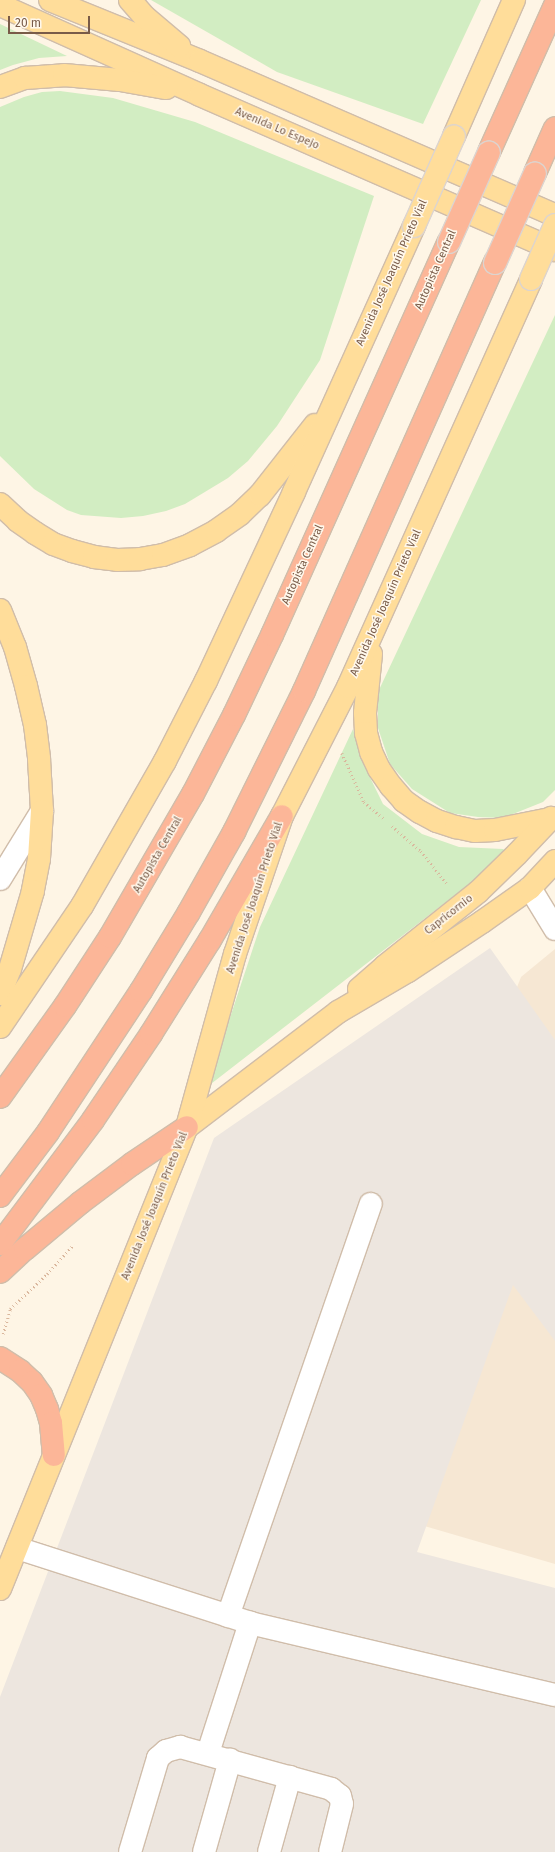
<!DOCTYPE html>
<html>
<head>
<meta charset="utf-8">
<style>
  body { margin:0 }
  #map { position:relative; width:555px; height:1852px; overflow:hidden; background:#fef5e5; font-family:"Fira Sans",sans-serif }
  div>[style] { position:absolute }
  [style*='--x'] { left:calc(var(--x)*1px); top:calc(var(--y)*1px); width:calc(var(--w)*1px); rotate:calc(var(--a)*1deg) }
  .residential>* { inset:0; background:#f6e7d3 }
  .industrial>* { inset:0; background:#ede6df }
  .green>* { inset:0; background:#d2edc2 }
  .path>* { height:2.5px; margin-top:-1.25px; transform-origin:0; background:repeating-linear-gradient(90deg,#dab79d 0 1px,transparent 0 4px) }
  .roads { filter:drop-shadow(1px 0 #d0bdaa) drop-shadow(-1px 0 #d0bdaa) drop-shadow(0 1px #d0bdaa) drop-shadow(0 -1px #d0bdaa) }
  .minor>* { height:22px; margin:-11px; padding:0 11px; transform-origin:11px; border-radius:11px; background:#fff }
  .major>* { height:22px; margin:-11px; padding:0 11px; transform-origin:11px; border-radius:11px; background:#ffdd9a }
  .highway>* { height:22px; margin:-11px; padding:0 11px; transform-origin:11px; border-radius:11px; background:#fcb698 }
  .bridges { filter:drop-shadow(1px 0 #dcd4cf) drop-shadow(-1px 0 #dcd4cf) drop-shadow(0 1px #dcd4cf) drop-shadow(0 -1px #dcd4cf) }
  .major-bridge>* { height:22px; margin:-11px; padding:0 11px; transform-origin:11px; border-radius:11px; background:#ffdd9a }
  .highway-bridge>* { height:22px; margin:-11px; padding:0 11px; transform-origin:11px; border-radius:11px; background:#fcb698 }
  span { translate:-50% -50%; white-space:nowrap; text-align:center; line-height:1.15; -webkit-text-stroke:3px #fff8ec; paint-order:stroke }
  .street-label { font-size:11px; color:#795b48 }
  .scale { position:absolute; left:8px; top:16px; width:82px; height:18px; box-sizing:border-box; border:2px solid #795b48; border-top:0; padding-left:5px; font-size:12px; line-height:14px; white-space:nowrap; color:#795b48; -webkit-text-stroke:3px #fff8ec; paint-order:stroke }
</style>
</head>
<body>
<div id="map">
  <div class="residential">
    <i style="clip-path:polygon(555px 949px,555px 1564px,318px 1495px,521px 977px)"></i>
  </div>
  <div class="industrial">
    <i style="clip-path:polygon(490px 948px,555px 1040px,555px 1341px,513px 1285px,417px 1552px,555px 1588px,555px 1852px,0 1852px,0 1697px,214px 1138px)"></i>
  </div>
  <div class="green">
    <i style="clip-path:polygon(151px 0,481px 0,423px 124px,277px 72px)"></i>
    <i style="clip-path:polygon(0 24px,67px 56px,39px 58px,13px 65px,0 70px)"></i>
    <i style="clip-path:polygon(60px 91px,113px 98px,195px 122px,374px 196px,320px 360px,277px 426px,248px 461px,228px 478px,185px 504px,166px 511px,143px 516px,121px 518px,81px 515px,67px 510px,34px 489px,0 456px,0 107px,24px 97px,42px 92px)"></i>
    <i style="clip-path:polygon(555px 315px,555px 790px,543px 802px,503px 818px,478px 817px,450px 813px,412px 789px,390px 764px,378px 728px,378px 692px)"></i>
    <i style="clip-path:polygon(353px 729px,361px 759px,383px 804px,422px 834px,459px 847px,503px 849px,508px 854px,207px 1087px,260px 927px)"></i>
  </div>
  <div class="path">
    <i style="--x:342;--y:753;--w:54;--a:65.8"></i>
    <i style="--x:364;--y:802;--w:26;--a:40"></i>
    <i style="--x:392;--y:826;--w:38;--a:41"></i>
    <i style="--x:421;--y:851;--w:42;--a:51.8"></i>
    <i style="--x:3;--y:1334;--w:26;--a:-74"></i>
    <i style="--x:10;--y:1309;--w:51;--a:-43.4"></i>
    <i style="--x:47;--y:1274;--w:40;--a:-48"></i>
  </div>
  <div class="roads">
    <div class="minor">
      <i style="--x:0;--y:879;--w:80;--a:-58.3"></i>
      <i style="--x:530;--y:888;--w:48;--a:58.6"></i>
      <i style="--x:17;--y:1548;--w:245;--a:17.8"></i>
      <i style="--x:250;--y:1623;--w:313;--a:13.3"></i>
      <i style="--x:228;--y:1616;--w:436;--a:-70.9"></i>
      <i style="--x:208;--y:1753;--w:137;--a:-72.1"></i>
      <i style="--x:130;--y:1852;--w:98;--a:-73.4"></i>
      <i style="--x:158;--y:1758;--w:11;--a:-41"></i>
      <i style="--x:166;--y:1751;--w:15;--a:-16"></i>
      <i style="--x:180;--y:1747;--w:157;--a:15.5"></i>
      <i style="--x:331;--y:1789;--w:11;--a:38"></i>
      <i style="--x:340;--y:1796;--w:8;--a:76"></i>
      <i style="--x:342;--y:1804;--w:49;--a:104"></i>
      <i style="--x:204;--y:1852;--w:96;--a:-74.2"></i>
      <i style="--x:269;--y:1852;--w:78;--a:-74.4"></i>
    </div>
    <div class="major">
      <i style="--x:50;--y:0;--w:162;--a:22.1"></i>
      <i style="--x:200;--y:61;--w:387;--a:23.5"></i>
      <i style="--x:130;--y:0;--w:23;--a:49"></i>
      <i style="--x:145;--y:17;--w:45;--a:40.5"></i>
      <i style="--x:0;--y:5;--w:219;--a:24.2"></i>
      <i style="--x:200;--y:95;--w:387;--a:23.6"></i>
      <i style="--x:0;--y:87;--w:27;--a:-20"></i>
      <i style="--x:25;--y:78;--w:39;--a:-4"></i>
      <i style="--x:64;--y:75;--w:56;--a:5.1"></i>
      <i style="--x:120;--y:80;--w:47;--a:9.9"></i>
      <i style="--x:454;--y:136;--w:149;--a:-66.2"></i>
      <i style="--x:0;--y:504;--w:25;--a:43"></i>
      <i style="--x:18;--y:521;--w:21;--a:35"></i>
      <i style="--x:35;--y:533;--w:21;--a:31"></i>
      <i style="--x:53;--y:544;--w:20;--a:20"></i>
      <i style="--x:72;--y:551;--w:23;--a:15"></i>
      <i style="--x:94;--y:557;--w:23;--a:7"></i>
      <i style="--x:117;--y:560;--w:23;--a:-2"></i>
      <i style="--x:140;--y:559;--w:23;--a:-10"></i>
      <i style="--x:163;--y:555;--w:29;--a:-20"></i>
      <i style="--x:190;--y:545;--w:30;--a:-28"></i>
      <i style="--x:216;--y:531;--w:29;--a:-35"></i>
      <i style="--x:240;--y:514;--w:28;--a:-44"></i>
      <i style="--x:260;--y:495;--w:89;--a:-51.8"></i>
      <i style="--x:0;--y:610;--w:40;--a:68"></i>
      <i style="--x:15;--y:647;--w:41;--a:74.2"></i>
      <i style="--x:26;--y:686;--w:40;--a:77"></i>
      <i style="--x:35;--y:725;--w:34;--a:83"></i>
      <i style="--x:39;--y:759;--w:52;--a:86.7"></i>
      <i style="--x:42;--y:811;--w:48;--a:93.6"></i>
      <i style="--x:39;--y:859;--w:33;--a:101"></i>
      <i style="--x:33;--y:891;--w:81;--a:106.4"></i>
      <i style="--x:10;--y:969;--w:27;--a:112"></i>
      <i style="--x:371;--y:654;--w:59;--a:95.8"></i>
      <i style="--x:365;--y:713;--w:20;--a:87"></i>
      <i style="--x:366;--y:733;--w:20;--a:75"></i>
      <i style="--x:371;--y:752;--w:19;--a:65"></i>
      <i style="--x:379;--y:769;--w:21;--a:55"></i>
      <i style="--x:391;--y:786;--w:20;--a:49"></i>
      <i style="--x:404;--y:801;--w:19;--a:35"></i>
      <i style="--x:420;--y:812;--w:19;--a:28"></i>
      <i style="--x:437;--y:821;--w:20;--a:18"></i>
      <i style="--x:456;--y:827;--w:19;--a:12"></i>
      <i style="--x:475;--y:831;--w:20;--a:-3"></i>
      <i style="--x:495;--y:830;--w:56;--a:-11.3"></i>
      <i style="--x:359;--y:989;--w:35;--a:-41"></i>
      <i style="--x:385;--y:966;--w:119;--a:-38.5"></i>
      <i style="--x:478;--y:892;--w:54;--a:-44.3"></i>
      <i style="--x:517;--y:854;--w:50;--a:-46.6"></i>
      <i style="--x:0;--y:1027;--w:146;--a:-55.9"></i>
      <i style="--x:82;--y:906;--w:167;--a:-60.2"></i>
      <i style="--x:165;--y:761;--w:90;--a:-62.9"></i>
      <i style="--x:206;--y:681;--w:208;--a:-65"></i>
      <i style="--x:294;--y:492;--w:292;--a:-65.7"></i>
      <i style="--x:187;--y:1127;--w:190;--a:-37.3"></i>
      <i style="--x:338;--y:1012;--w:81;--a:-30.4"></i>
      <i style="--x:408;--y:971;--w:89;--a:-33.5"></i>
      <i style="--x:482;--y:922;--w:59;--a:-35.3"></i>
      <i style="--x:530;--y:888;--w:37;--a:-47"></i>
      <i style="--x:0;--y:1589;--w:498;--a:-68"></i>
      <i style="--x:187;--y:1127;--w:180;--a:-74.5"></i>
      <i style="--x:235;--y:954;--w:146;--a:-71.2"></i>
      <i style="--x:282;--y:816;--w:145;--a:-62.9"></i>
      <i style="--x:348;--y:687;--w:447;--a:-65.8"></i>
    </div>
    <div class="highway">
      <i style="--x:489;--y:152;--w:161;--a:-65.8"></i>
      <i style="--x:535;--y:173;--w:49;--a:-66"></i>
      <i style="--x:0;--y:1097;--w:112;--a:-54.5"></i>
      <i style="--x:65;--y:1006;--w:82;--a:-56.9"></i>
      <i style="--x:110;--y:937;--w:165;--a:-59.9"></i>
      <i style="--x:193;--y:794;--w:89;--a:-62.6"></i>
      <i style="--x:234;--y:715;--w:89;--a:-64.6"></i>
      <i style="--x:272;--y:635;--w:431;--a:-65.8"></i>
      <i style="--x:0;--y:1196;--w:80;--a:-53.1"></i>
      <i style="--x:48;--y:1132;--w:169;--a:-56.6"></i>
      <i style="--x:141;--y:991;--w:92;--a:-58.7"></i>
      <i style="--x:189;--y:912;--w:92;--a:-60.6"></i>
      <i style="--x:234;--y:832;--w:157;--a:-63.6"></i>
      <i style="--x:304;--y:691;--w:469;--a:-66"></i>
      <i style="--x:0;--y:1244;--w:155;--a:-53.1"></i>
      <i style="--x:93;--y:1120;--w:104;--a:-56"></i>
      <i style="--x:151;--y:1034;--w:111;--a:-57.9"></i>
      <i style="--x:210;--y:940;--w:143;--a:-59.9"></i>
      <i style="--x:0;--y:1272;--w:34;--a:-43"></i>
      <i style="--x:25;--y:1249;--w:72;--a:-39.9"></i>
      <i style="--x:80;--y:1203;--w:65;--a:-36.9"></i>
      <i style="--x:132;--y:1164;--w:66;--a:-33.9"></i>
      <i style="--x:0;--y:1358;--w:24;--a:33"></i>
      <i style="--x:20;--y:1371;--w:16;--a:43"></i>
      <i style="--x:32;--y:1382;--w:16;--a:55"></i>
      <i style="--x:41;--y:1395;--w:15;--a:67"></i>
      <i style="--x:47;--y:1409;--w:15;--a:74"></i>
      <i style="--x:51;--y:1423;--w:32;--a:85"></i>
    </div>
  </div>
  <div class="bridges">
    <div class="major-bridge">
      <i style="--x:414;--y:226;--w:98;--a:-66"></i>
      <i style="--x:531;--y:279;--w:59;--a:-66"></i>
    </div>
    <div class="highway-bridge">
      <i style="--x:449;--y:242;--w:98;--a:-66"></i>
      <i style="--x:495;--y:263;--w:98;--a:-66"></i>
    </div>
  </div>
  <div class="street-label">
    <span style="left:277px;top:129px;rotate:23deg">Avenida Lo Espejo</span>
    <span style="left:436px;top:270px;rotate:-66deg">Autopista Central</span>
    <span style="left:392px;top:273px;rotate:-66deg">Avenida José Joaquín Prieto Vial</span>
    <span style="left:303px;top:565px;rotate:-66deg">Autopista Central</span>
    <span style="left:386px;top:603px;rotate:-66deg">Avenida José Joaquín Prieto Vial</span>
    <span style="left:158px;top:855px;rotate:-60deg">Autopista Central</span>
    <span style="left:255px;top:898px;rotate:-72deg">Avenida José Joaquín Prieto Vial</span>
    <span style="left:449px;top:915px;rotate:-38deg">Capricornio</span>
    <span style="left:155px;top:1206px;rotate:-68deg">Avenida José Joaquín Prieto Vial</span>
  </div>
  <div class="scale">20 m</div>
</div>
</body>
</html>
